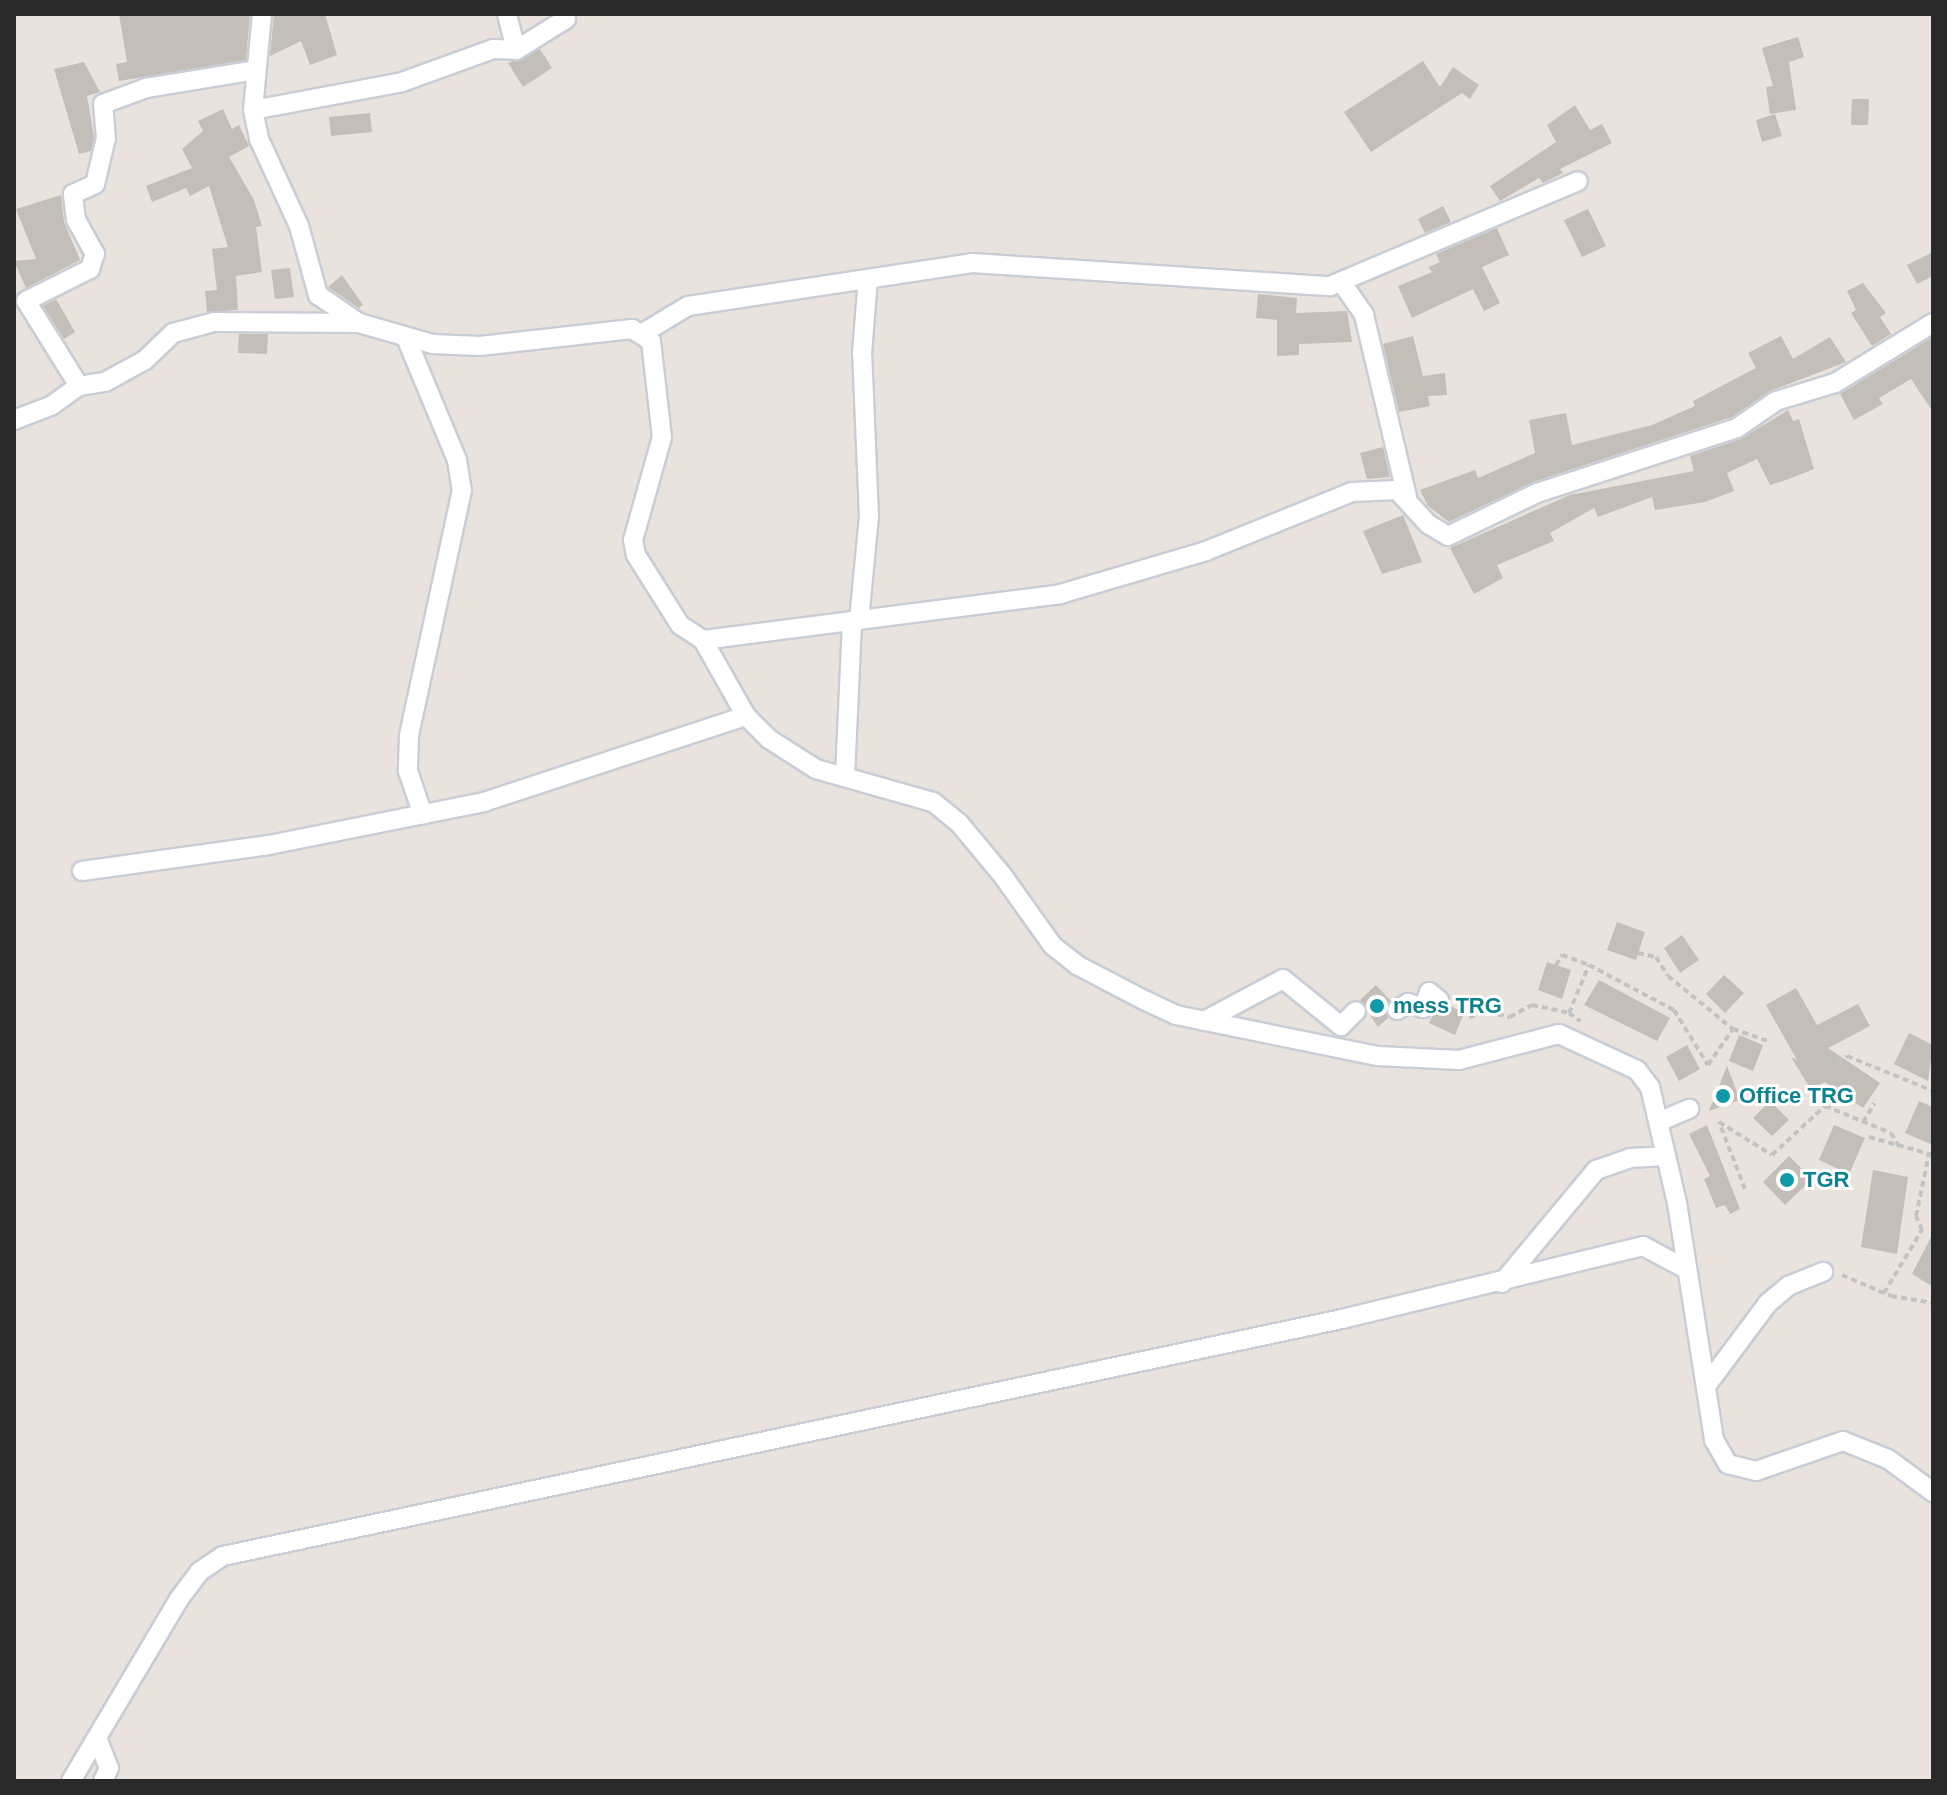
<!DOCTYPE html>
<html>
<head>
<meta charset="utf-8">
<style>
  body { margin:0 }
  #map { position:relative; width:1947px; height:1795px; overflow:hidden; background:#eae3dd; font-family:Helvetica,sans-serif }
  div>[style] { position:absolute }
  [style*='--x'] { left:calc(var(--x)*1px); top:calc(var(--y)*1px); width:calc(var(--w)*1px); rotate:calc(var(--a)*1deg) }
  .building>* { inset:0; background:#c3beb8 }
  .path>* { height:4px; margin-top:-2px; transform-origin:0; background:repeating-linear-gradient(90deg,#c3c3c3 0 6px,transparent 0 10px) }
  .roads { filter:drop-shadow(2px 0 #c8cdd6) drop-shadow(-2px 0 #c8cdd6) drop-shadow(0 2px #c8cdd6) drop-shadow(0 -2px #c8cdd6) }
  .street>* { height:18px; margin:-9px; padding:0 9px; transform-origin:9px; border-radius:9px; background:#fff }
  .dots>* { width:22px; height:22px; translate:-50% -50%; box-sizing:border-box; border:4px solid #fff; border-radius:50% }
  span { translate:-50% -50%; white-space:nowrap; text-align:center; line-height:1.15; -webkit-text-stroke:6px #fff; paint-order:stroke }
  .culture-label { font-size:22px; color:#0d838f; font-weight:700 }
  .left { translate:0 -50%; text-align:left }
  .frame { position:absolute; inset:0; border:16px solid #292929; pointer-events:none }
</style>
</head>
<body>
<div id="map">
  <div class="building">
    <i style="clip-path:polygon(119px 14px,250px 14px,246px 60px,119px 81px,116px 64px,127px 62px)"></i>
    <i style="clip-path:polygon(274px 14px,325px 14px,337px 55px,310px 65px,301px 41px,270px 56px)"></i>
    <i style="clip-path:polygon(1798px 37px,1804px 57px,1789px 62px,1796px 110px,1770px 114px,1766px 87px,1773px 86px,1762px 48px)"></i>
    <i style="clip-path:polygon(540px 49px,552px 68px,523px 87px,508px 63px)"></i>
    <i style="clip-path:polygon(1423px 61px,1440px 87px,1453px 67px,1479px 85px,1470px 99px,1462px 93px,1371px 152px,1344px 112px)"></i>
    <i style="clip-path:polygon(84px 62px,100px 92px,87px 96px,94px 137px,91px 151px,79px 154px,54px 69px)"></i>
    <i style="clip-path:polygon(1852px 99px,1869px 99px,1868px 125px,1851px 125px)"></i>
    <i style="clip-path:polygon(1575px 105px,1590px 130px,1602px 124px,1612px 143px,1560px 169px,1563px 173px,1543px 183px,1539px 178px,1500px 201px,1490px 186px,1556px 142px,1547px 125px)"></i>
    <i style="clip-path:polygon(223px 109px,232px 129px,239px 125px,249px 146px,229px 157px,254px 200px,262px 226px,256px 227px,262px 272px,236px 276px,238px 310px,207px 312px,205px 291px,217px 290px,212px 249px,228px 247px,209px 186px,190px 196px,186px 188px,152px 202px,146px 186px,192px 168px,182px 149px,203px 131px,198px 121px)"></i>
    <i style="clip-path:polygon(370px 113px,372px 132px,331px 136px,329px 117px)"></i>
    <i style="clip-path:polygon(1775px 114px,1782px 136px,1762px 142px,1756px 120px)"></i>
    <i style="clip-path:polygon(61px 195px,64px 222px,80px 260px,26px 288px,14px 261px,36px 259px,16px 209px)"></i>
    <i style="clip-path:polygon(1443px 206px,1451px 222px,1425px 233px,1418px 219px)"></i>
    <i style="clip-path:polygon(1588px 209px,1606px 246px,1582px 257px,1564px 220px)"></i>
    <i style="clip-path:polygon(1497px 228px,1509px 255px,1482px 267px,1500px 303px,1484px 311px,1473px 289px,1412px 318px,1398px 286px,1432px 272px,1429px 267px,1440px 262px,1436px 254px)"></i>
    <i style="clip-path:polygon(1933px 252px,1933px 276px,1917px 284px,1907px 265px)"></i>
    <i style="clip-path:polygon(290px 268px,294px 297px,275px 299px,271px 270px)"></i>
    <i style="clip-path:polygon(342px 275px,363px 305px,359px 308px,328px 287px)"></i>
    <i style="clip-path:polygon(1863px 283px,1886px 313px,1880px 317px,1891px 334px,1872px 346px,1851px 313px,1856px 310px,1847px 291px)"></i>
    <i style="clip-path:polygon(1258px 294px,1297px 298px,1296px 313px,1347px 311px,1352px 342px,1299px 344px,1299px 355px,1277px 356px,1277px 320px,1256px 318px)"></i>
    <i style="clip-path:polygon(56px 299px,75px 332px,64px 339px,43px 306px)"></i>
    <i style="clip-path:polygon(239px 334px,268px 334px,267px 354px,238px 353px)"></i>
    <i style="clip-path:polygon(1413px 336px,1423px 376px,1445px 373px,1447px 395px,1428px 396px,1430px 406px,1399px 412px,1383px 344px)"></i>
    <i style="clip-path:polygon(1781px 336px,1793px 359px,1830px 337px,1846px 362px,1770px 391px,1732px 417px,1533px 482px,1449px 522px,1428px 506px,1420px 490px,1475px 470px,1478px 478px,1535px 453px,1529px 420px,1566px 413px,1572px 445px,1652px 425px,1695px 406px,1693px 401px,1756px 368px,1748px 353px)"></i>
    <i style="clip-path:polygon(1933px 337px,1933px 412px,1911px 379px,1879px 398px,1883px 404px,1854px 420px,1840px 394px)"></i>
    <i style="clip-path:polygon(1788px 410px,1793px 421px,1799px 419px,1814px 469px,1789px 479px,1770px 485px,1757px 459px,1727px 473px,1734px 491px,1705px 502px,1655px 510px,1652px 497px,1598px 517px,1594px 508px,1550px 533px,1554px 541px,1497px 565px,1503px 578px,1474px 594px,1450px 548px,1570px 495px,1694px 471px,1690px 456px,1741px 439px)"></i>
    <i style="clip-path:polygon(1383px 447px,1390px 477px,1367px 479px,1360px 453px)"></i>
    <i style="clip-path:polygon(1403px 515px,1422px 562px,1382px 574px,1363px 531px)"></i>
    <i style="clip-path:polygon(1617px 922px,1645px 932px,1636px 960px,1607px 950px)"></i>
    <i style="clip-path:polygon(1682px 935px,1699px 960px,1680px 973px,1664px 948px)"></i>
    <i style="clip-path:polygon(1547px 962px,1571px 970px,1562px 999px,1538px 990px)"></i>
    <i style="clip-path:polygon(1724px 975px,1744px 993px,1725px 1013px,1706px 994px)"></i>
    <i style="clip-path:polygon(1599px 980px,1670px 1018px,1657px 1041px,1584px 1005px)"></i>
    <i style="clip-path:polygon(1376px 985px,1390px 1000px,1385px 1010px,1388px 1018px,1378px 1027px,1360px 1000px)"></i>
    <i style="clip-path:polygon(1796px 988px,1817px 1025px,1858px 1004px,1870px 1026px,1828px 1048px,1880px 1083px,1863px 1108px,1825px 1082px,1811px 1090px,1791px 1057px,1797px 1060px,1766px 1005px)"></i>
    <i style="clip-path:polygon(1449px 1005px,1464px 1013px,1455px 1035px,1429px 1023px,1435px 1011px)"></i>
    <i style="clip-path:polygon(1909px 1033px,1933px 1045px,1928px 1081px,1894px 1064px)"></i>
    <i style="clip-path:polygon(1739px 1035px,1763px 1045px,1753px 1071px,1729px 1061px)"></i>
    <i style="clip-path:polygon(1687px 1045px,1700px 1069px,1679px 1081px,1666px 1057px)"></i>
    <i style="clip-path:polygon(1727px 1066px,1740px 1100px,1709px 1111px)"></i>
    <i style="clip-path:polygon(1770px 1101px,1789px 1120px,1772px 1136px,1753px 1118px)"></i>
    <i style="clip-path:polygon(1919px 1101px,1933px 1107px,1933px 1145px,1905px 1133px)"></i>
    <i style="clip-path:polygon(1707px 1125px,1740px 1209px,1730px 1214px,1725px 1205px,1716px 1208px,1704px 1179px,1710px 1176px,1689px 1134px)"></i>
    <i style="clip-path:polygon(1834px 1125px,1865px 1138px,1849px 1174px,1819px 1160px)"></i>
    <i style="clip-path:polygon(1789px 1156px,1812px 1179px,1785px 1205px,1763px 1182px)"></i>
    <i style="clip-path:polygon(1873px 1170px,1908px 1177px,1897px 1254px,1861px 1247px)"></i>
    <i style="clip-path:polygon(1933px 1233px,1933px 1287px,1912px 1274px)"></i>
  </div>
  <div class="path">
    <i style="--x:1638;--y:953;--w:18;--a:13"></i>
    <i style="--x:1656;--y:957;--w:22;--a:58"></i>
    <i style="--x:1668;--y:976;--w:84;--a:39.2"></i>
    <i style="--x:1733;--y:1029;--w:39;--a:19"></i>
    <i style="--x:1556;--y:965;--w:12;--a:-59"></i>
    <i style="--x:1562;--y:955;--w:29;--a:20"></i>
    <i style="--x:1589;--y:965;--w:96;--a:27.9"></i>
    <i style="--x:1674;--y:1010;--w:65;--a:58.3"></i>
    <i style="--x:1708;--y:1065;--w:44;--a:-55.2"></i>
    <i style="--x:1569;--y:1013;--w:14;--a:36"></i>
    <i style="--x:1469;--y:1017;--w:20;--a:-15"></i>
    <i style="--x:1488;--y:1012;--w:23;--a:13"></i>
    <i style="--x:1510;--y:1017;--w:25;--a:-29"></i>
    <i style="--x:1532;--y:1005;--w:38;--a:12"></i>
    <i style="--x:1569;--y:1013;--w:52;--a:-67.4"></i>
    <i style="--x:1838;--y:1064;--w:12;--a:-42"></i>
    <i style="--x:1847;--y:1056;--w:93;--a:22.1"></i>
    <i style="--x:1863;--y:1122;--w:22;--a:-58"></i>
    <i style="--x:1869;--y:1137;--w:66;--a:15.7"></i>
    <i style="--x:1745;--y:1189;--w:72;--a:-111.2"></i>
    <i style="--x:1719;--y:1122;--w:62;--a:31.9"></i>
    <i style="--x:1772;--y:1155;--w:72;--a:-42.8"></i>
    <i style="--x:1825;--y:1106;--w:71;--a:22.2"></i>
    <i style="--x:1891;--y:1133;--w:17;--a:59"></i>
    <i style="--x:1842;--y:1275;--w:53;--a:23.2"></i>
    <i style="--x:1891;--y:1296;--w:43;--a:9.5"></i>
    <i style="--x:1884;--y:1293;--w:74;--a:-58.9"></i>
    <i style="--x:1922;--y:1230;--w:15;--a:-113"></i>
    <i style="--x:1916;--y:1216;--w:63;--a:-78.2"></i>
  </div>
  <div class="roads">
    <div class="street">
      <i style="--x:262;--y:14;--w:96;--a:95.4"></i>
      <i style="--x:253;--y:110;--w:30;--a:78"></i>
      <i style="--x:259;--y:139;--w:96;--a:65.3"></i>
      <i style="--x:299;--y:226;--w:72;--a:74.6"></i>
      <i style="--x:318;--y:295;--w:50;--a:34.3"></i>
      <i style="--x:359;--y:323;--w:76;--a:16"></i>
      <i style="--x:432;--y:344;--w:48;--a:2.4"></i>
      <i style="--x:480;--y:346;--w:153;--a:-6.4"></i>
      <i style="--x:632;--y:329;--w:22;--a:32"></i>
      <i style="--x:651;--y:341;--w:97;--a:83.5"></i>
      <i style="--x:662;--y:437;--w:107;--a:105.7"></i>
      <i style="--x:633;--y:540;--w:15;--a:79"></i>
      <i style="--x:636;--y:555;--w:83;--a:57.8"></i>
      <i style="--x:680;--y:625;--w:27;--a:33"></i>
      <i style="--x:703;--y:640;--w:360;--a:-7.3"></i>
      <i style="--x:1060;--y:594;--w:152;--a:-16.4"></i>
      <i style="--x:1206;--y:551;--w:157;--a:-22"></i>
      <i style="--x:1352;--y:492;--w:45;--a:-2.5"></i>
      <i style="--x:1397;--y:490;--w:46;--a:47.6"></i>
      <i style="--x:1428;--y:524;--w:23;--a:31"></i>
      <i style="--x:1448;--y:536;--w:99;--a:-25.8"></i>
      <i style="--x:1537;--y:493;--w:210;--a:-18"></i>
      <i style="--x:1737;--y:428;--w:47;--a:-34.7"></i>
      <i style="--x:1776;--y:401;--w:62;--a:-17"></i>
      <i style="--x:1835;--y:383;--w:115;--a:-31.5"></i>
      <i style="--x:507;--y:14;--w:37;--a:76"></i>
      <i style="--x:253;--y:110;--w:152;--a:-10.6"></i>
      <i style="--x:402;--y:82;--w:97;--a:-19.9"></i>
      <i style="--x:493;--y:49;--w:23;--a:2"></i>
      <i style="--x:516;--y:50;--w:59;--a:-31.8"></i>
      <i style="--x:1342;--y:283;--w:39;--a:55"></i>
      <i style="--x:1364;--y:315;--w:187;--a:76.7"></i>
      <i style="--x:643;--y:333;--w:52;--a:-31"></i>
      <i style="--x:688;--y:306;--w:287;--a:-8.6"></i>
      <i style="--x:972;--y:263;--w:359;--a:3.7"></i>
      <i style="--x:1330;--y:286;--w:269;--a:-22.9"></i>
      <i style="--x:407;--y:340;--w:130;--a:67.4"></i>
      <i style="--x:457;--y:460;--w:30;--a:81"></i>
      <i style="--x:462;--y:490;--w:252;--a:102.2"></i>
      <i style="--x:409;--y:736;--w:35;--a:92"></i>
      <i style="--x:408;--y:771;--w:46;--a:71.2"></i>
      <i style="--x:79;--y:386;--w:100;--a:-121.9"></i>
      <i style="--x:26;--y:301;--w:72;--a:-26.6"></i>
      <i style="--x:90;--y:269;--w:16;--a:-72"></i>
      <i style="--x:95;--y:254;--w:39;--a:-119"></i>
      <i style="--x:76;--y:220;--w:26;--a:-97"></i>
      <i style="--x:73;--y:194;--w:24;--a:-24"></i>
      <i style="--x:95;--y:184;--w:47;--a:-76.6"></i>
      <i style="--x:106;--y:138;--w:34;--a:-95"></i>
      <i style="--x:103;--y:104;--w:46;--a:-20.4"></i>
      <i style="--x:146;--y:88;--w:111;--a:-9.3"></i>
      <i style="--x:14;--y:420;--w:40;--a:-21"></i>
      <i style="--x:51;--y:406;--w:34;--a:-36"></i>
      <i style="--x:79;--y:386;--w:26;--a:-9"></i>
      <i style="--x:105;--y:382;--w:46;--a:-28.8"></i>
      <i style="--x:145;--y:360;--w:39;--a:-44"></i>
      <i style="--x:173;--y:333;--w:42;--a:-15"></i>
      <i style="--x:214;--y:322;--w:142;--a:0.4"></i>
      <i style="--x:859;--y:620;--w:103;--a:-84.5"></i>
      <i style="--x:869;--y:517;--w:164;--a:-92.4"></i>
      <i style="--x:862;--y:353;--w:74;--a:-85.4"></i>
      <i style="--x:703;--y:640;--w:87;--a:60.5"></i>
      <i style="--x:746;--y:716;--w:33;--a:45"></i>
      <i style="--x:769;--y:739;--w:56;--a:32.6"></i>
      <i style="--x:816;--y:769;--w:122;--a:15.8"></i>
      <i style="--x:933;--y:802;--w:33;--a:39"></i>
      <i style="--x:959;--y:823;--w:69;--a:50.3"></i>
      <i style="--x:1003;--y:876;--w:86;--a:54.5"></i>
      <i style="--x:1053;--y:946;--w:31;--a:38"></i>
      <i style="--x:1077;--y:965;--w:76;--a:27.6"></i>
      <i style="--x:1144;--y:1000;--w:35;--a:25"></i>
      <i style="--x:1176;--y:1015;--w:206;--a:11.5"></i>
      <i style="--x:1378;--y:1056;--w:81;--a:2.8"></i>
      <i style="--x:1459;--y:1060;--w:103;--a:-14.6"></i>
      <i style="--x:1559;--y:1034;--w:86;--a:24.8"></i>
      <i style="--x:1637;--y:1070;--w:21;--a:53"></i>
      <i style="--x:1650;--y:1087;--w:119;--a:76.9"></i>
      <i style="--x:1677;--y:1203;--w:240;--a:81.1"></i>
      <i style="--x:1714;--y:1440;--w:28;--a:60"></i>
      <i style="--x:1728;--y:1464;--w:29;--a:14"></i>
      <i style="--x:1756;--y:1471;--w:92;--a:-19"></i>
      <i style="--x:1843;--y:1441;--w:48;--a:21.8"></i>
      <i style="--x:1888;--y:1459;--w:56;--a:36.3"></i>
      <i style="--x:845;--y:777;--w:156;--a:-87.4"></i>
      <i style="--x:82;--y:871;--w:189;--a:-7.9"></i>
      <i style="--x:269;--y:845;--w:219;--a:-11.3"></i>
      <i style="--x:484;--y:802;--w:276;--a:-18.2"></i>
      <i style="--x:1397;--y:1010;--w:13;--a:-32"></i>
      <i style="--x:1408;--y:1003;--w:16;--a:18"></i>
      <i style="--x:1423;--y:1008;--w:17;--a:-69"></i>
      <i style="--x:1429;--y:992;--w:13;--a:39"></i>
      <i style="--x:1204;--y:1021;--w:89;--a:-28"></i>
      <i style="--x:1283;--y:979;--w:75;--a:39"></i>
      <i style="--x:1341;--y:1026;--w:21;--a:-45"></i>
      <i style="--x:1658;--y:1122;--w:34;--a:-23"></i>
      <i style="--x:1502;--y:1283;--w:147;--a:-50.2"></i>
      <i style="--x:1596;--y:1170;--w:36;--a:-19"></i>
      <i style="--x:1630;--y:1158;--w:36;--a:-3"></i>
      <i style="--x:1706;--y:1386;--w:104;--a:-53.2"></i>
      <i style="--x:1768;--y:1303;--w:26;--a:-40"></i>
      <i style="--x:1788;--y:1286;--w:38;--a:-22"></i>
      <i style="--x:98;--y:1740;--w:30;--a:69"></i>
      <i style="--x:109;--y:1768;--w:14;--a:115"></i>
      <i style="--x:71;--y:1781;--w:212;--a:-59.3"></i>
      <i style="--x:179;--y:1599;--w:34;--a:-53"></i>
      <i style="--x:199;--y:1572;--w:29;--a:-34"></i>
      <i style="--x:223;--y:1556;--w:1144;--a:-11.96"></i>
      <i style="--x:1342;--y:1319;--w:310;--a:-13.6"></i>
      <i style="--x:1643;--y:1246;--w:49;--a:28.1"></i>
    </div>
  </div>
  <div class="dots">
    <i style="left:1377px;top:1006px;background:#0f9aa8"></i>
    <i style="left:1723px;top:1096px;background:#0f9aa8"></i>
    <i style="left:1787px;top:1180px;background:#0f9aa8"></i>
  </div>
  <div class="culture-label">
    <span class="left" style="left:1393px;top:1006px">mess TRG</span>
    <span class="left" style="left:1739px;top:1096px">Office TRG</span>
    <span class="left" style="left:1803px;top:1180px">TGR</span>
  </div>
  <div class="frame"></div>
</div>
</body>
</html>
